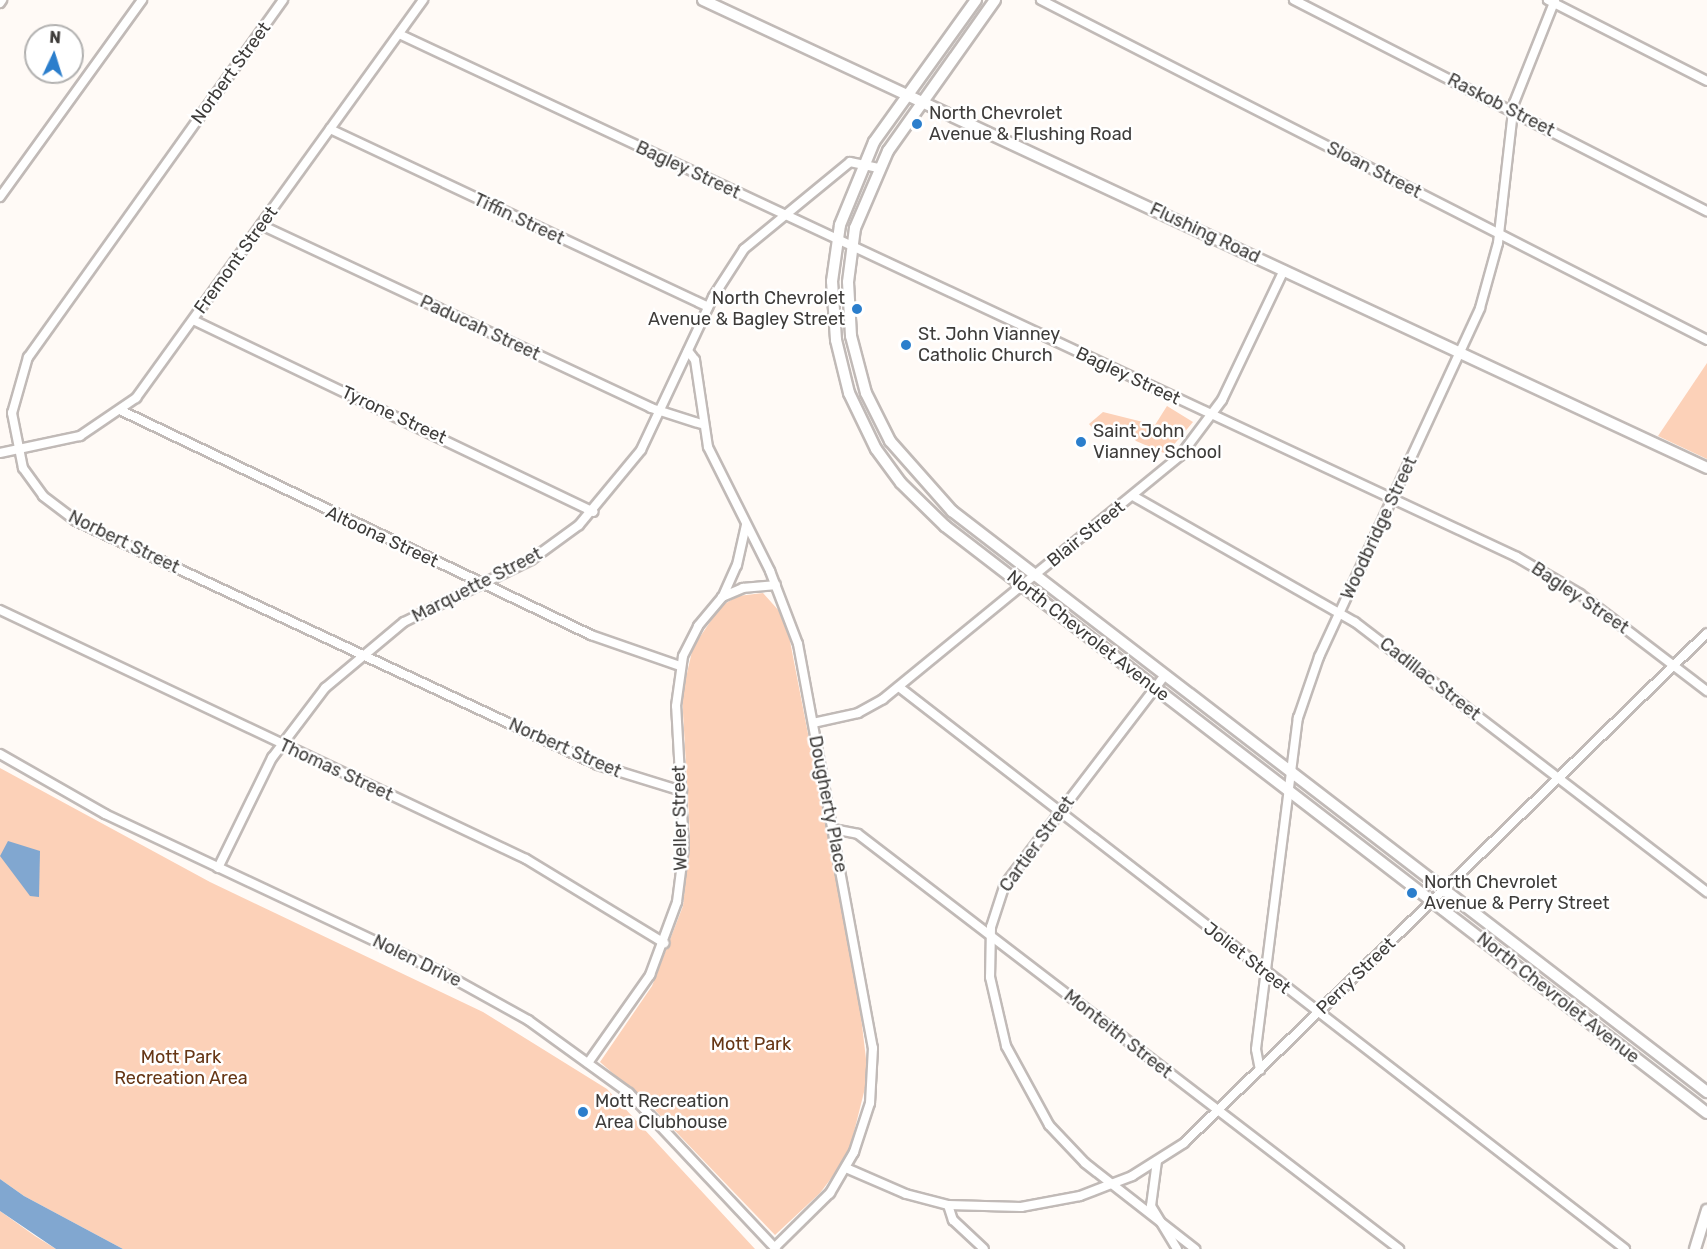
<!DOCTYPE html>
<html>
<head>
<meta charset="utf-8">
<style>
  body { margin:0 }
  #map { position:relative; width:1707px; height:1249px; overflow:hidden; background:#fffaf6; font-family:Rubik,sans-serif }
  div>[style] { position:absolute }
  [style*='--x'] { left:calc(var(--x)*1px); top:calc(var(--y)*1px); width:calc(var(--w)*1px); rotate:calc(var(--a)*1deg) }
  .green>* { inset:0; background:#fcd1b8 }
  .water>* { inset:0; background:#81a7d0 }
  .roads { filter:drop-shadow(2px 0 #c1bab7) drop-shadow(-2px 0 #c1bab7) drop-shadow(0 2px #c1bab7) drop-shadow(0 -2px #c1bab7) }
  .street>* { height:8px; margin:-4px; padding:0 4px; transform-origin:4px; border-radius:4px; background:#fff }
  .secondary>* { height:10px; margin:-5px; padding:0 5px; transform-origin:5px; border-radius:5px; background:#fff }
  .dots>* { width:16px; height:16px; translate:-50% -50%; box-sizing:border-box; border:3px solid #fff; border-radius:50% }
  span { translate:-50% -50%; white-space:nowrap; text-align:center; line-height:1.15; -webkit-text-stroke:5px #fff; paint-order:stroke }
  .street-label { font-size:18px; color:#3e3c3a }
  .poi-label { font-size:18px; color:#3e3c3a }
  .left { translate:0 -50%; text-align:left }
  .right { translate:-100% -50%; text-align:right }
  .park-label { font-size:18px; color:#663615 }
  .north { position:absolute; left:24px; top:24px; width:60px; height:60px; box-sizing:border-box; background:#fff; border:2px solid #b2b1b0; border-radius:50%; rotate:4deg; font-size:16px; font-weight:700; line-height:24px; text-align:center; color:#3e3c3a }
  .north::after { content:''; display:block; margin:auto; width:21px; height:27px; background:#2b7ecc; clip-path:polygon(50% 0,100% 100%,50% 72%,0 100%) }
</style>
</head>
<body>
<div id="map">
  <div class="green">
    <i style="clip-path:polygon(1707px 363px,1707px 459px,1658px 436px)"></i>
    <i style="clip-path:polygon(1167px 406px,1193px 422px,1166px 454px,1136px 441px,1122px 425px,1101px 438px,1089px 424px,1103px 412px,1155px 425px)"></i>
    <i style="clip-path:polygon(763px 593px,780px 612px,789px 636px,858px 991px,868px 1076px,848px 1156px,820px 1193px,775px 1235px,655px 1110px,600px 1062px,652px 986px,683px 906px,690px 835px,682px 695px,693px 647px,721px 606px,738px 596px)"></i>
    <i style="clip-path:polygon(0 768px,210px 882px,483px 1012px,607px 1089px,755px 1249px,123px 1249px,24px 1196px,0 1179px)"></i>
    <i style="clip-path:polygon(0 1211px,35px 1236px,56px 1249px,0 1249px)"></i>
  </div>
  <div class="water">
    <i style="clip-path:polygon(8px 841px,40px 851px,39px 897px,30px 896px,0 856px)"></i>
    <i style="clip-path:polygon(0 1179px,24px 1196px,123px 1249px,56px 1249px,0 1211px)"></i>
  </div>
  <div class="roads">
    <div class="street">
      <i style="--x:283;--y:0;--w:439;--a:125.5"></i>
      <i style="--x:28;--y:357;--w:58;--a:105.9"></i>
      <i style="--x:12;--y:413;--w:56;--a:78.7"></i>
      <i style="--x:23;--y:468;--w:34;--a:54"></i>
      <i style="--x:43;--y:496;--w:41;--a:37.1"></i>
      <i style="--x:76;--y:521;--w:576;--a:25.05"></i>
      <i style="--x:598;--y:765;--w:88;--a:17.2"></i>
      <i style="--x:1041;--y:0;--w:748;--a:27.04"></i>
      <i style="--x:1294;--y:0;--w:464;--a:27.1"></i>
      <i style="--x:1548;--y:0;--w:178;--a:27"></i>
      <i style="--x:0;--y:3;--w:4;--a:-56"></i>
      <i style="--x:399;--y:34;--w:1234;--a:25.07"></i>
      <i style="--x:1517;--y:557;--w:73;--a:30.4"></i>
      <i style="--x:1580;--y:594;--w:160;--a:37.4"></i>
      <i style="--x:330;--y:129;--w:418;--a:25.2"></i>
      <i style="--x:0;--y:197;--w:243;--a:-54.2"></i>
      <i style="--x:261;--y:225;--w:431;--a:25.1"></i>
      <i style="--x:651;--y:408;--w:52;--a:17.7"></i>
      <i style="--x:193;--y:320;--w:444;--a:25.6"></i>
      <i style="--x:688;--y:351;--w:11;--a:52"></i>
      <i style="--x:695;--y:360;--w:88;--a:81.5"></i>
      <i style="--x:708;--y:447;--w:139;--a:63.4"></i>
      <i style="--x:770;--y:571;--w:78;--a:69"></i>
      <i style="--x:798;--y:644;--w:411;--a:79.5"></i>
      <i style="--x:873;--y:1048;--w:55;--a:93.1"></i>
      <i style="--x:870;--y:1103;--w:52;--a:108.1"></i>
      <i style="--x:854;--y:1152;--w:48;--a:120.3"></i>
      <i style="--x:830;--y:1193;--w:77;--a:135.5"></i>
      <i style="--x:122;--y:411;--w:520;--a:25.53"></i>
      <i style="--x:591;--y:635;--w:94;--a:19.2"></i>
      <i style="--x:0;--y:453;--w:82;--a:-12"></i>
      <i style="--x:80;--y:436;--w:68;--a:-34.2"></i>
      <i style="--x:136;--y:398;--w:491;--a:-54.2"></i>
      <i style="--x:1133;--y:496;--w:255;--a:29.6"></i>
      <i style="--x:1355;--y:622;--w:444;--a:37.5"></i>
      <i style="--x:723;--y:596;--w:34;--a:-66"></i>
      <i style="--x:737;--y:565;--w:41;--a:-77.3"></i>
      <i style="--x:0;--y:610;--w:582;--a:25.33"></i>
      <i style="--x:526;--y:859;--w:162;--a:31.3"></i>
      <i style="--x:1165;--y:675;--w:263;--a:127.4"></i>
      <i style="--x:1005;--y:884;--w:45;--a:108"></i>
      <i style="--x:991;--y:927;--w:50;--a:91.1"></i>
      <i style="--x:990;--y:977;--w:71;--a:76.9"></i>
      <i style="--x:1006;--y:1046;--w:90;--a:61.4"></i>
      <i style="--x:1049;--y:1125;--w:52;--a:46.5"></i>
      <i style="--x:1085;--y:1163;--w:140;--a:38"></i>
      <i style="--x:899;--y:687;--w:918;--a:37.74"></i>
      <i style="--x:813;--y:723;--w:46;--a:-12.5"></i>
      <i style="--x:858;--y:713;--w:29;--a:-29"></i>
      <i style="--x:883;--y:699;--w:384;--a:-39.3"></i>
      <i style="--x:1180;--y:456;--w:70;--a:-53.1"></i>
      <i style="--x:1222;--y:400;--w:144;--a:-64.5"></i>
      <i style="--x:0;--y:754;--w:121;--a:29.7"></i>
      <i style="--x:105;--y:814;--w:376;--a:25.2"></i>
      <i style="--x:445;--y:974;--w:95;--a:29"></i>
      <i style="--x:528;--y:1020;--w:125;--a:35.9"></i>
      <i style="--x:629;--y:1093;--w:214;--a:46.7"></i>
      <i style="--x:833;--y:829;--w:25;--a:11"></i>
      <i style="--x:858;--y:834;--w:682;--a:37.49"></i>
      <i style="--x:218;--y:868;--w:123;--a:-63.9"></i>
      <i style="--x:272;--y:758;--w:88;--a:-52.9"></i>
      <i style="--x:325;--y:688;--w:103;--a:-39.9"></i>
      <i style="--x:404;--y:622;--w:141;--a:-26"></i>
      <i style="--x:531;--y:560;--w:59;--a:-36.1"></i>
      <i style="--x:579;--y:525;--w:97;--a:-50.4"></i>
      <i style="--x:641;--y:450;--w:169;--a:-64.8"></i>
      <i style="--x:713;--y:297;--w:57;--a:-57.1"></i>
      <i style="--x:744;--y:249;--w:137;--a:-39.4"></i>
      <i style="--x:850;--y:162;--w:29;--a:12"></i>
      <i style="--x:588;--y:1063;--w:108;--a:-54.8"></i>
      <i style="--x:650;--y:975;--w:78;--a:-69.7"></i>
      <i style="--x:677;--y:902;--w:55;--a:-82.7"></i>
      <i style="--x:684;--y:847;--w:141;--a:-93.2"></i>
      <i style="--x:676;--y:706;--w:50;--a:-82"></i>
      <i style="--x:683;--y:656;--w:34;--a:-63"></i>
      <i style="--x:698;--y:626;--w:38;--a:-50"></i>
      <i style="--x:722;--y:597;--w:23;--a:-23"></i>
      <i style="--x:743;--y:588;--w:33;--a:-5"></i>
      <i style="--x:1260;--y:1070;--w:21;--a:-101"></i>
      <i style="--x:1256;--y:1049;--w:334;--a:-82.8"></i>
      <i style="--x:1298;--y:718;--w:65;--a:-71"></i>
      <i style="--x:1319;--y:657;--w:384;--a:-65.2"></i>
      <i style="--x:1480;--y:308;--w:67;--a:-74.5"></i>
      <i style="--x:1498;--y:243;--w:141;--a:-83.5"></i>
      <i style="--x:1514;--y:103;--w:111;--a:-68.3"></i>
      <i style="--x:1157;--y:1161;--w:45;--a:97.6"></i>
      <i style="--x:1151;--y:1206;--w:50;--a:58.8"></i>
      <i style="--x:846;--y:1168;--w:65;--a:23.4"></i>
      <i style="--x:906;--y:1194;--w:43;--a:14.7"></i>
      <i style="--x:948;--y:1205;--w:16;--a:72"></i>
      <i style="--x:953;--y:1220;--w:42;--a:43.1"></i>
      <i style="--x:948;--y:1205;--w:73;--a:1.6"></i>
      <i style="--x:1021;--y:1207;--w:60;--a:-10.6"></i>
      <i style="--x:1080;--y:1196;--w:56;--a:-21"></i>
      <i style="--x:1132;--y:1176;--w:62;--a:-32.4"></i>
      <i style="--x:1184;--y:1143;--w:730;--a:-44.28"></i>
    </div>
    <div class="secondary">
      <i style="--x:703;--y:0;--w:1108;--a:24.99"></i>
      <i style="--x:976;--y:0;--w:175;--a:125.7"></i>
      <i style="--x:874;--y:142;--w:90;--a:112.3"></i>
      <i style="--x:840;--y:225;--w:57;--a:98.1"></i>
      <i style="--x:832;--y:281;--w:59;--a:86.1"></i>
      <i style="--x:836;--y:340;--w:55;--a:76.2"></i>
      <i style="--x:849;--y:393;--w:62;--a:64.3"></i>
      <i style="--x:876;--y:449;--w:42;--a:53.7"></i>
      <i style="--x:901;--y:483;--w:62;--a:44.3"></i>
      <i style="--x:945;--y:526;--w:962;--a:37.61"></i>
      <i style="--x:995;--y:0;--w:185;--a:125.3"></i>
      <i style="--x:888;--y:151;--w:84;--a:113.2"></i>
      <i style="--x:855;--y:228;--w:54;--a:97.4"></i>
      <i style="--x:848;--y:282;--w:54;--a:86.8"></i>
      <i style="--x:851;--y:336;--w:59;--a:75.3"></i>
      <i style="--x:866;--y:393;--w:54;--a:63.4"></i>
      <i style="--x:890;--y:441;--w:94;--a:48.5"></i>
      <i style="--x:952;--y:511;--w:953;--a:37.58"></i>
      <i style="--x:1695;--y:1249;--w:41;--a:-72.9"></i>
    </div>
  </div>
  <div class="dots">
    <i style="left:917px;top:124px;background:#2b7ecc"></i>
    <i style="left:857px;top:309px;background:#2b7ecc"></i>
    <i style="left:906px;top:345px;background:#2b7ecc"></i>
    <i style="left:1081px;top:442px;background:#2b7ecc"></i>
    <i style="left:1412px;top:893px;background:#2b7ecc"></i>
    <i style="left:583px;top:1112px;background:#2b7ecc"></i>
  </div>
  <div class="street-label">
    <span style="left:231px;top:73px;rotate:-54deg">Norbert Street</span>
    <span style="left:1501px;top:105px;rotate:27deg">Raskob Street</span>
    <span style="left:688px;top:170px;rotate:25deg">Bagley Street</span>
    <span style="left:1374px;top:170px;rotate:27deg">Sloan Street</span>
    <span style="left:519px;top:219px;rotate:25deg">Tiffin Street</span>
    <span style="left:1205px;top:233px;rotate:25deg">Flushing Road</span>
    <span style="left:236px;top:260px;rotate:-54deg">Fremont Street</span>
    <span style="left:480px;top:328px;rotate:25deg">Paducah Street</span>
    <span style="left:1128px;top:376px;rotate:25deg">Bagley Street</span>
    <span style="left:394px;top:415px;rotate:25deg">Tyrone Street</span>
    <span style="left:1379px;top:528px;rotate:-65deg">Woodbridge Street</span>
    <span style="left:1086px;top:534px;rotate:-39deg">Blair Street</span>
    <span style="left:382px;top:537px;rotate:25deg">Altoona Street</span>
    <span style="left:124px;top:542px;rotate:26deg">Norbert Street</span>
    <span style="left:477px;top:585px;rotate:-27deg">Marquette Street</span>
    <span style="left:1580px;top:598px;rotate:34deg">Bagley Street</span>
    <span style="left:1088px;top:636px;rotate:38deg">North Chevrolet Avenue</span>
    <span style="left:1430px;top:679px;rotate:38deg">Cadillac Street</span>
    <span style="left:565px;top:748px;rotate:24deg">Norbert Street</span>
    <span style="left:336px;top:770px;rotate:25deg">Thomas Street</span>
    <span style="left:828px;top:804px;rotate:79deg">Dougherty Place</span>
    <span style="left:680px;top:818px;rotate:-91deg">Weller Street</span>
    <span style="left:1037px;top:844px;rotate:-54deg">Cartier Street</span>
    <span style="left:1247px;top:958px;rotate:38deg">Joliet Street</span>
    <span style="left:417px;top:961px;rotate:26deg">Nolen Drive</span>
    <span style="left:1356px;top:976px;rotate:-44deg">Perry Street</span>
    <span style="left:1558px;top:998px;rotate:38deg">North Chevrolet Avenue</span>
    <span style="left:1118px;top:1034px;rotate:38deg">Monteith Street</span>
  </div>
  <div class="poi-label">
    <span class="left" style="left:929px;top:124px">North Chevrolet<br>Avenue &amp; Flushing Road</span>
    <span class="right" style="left:845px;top:309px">North Chevrolet<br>Avenue &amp; Bagley Street</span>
    <span class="left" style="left:918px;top:345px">St. John Vianney<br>Catholic Church</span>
    <span class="left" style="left:1093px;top:442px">Saint John<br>Vianney School</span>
    <span class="left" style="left:1424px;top:893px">North Chevrolet<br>Avenue &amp; Perry Street</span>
    <span class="left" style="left:595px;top:1112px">Mott Recreation<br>Area Clubhouse</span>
  </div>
  <div class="park-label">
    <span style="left:751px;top:1044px">Mott Park</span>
    <span style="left:181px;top:1068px">Mott Park<br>Recreation Area</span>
  </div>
  <div class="north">N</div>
</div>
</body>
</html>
